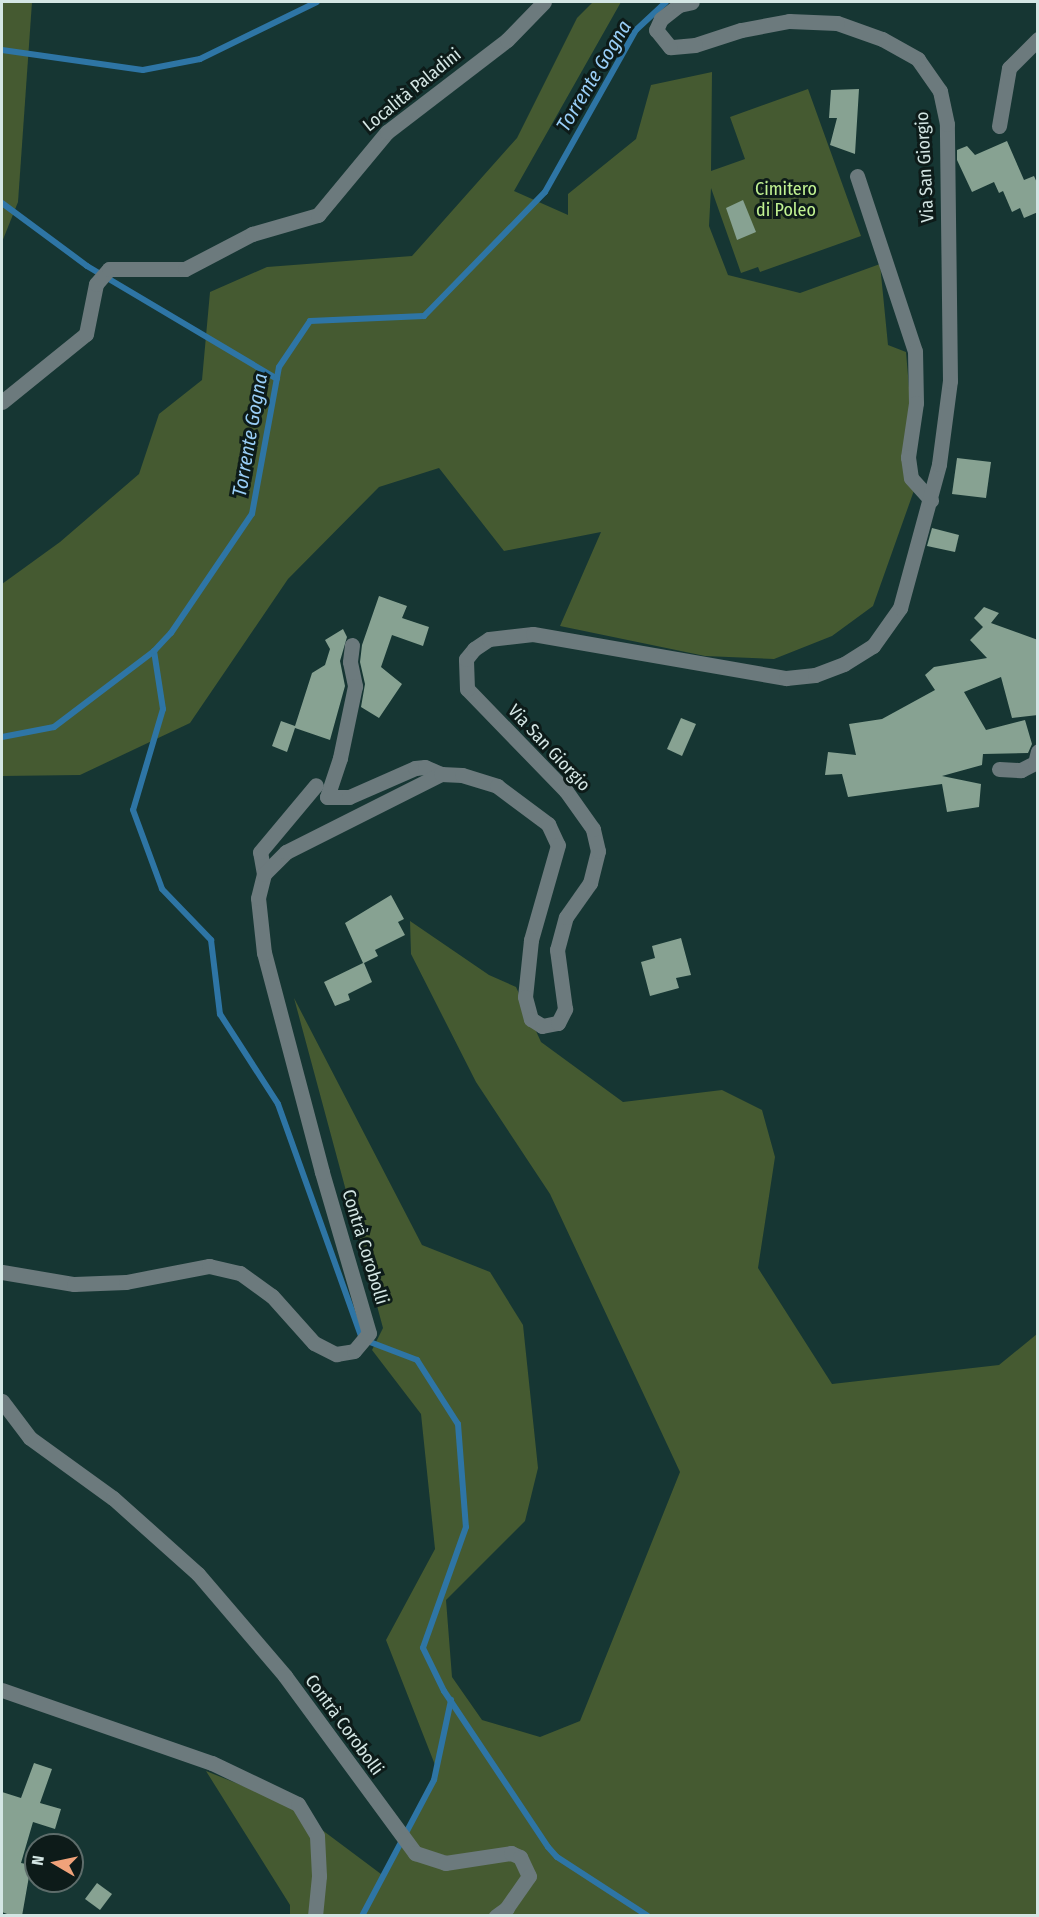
<!DOCTYPE html>
<html>
<head>
<meta charset="utf-8">
<style>
  body { margin:0 }
  #map { position:relative; width:1039px; height:1917px; overflow:hidden; background:#163633; font-family:"Fira Sans Condensed",sans-serif }
  div>[style] { position:absolute }
  [style*='--x'] { left:calc(var(--x)*1px); top:calc(var(--y)*1px); width:calc(var(--w)*1px); rotate:calc(var(--a)*1deg) }
  .green>* { inset:0; background:#455a31 }
  .stream>* { height:6px; margin:-3px; padding:0 3px; transform-origin:3px; border-radius:3px; background:#2e75a5 }
  .building>* { inset:0; background:#87a292 }
  .minor>* { height:15px; margin:-7.5px; padding:0 7.5px; transform-origin:7.5px; border-radius:7.5px; background:#6c7a7d }
  span { translate:-50% -50%; white-space:nowrap; text-align:center; line-height:1.15; -webkit-text-stroke:6px #0d1b19; paint-order:stroke }
  .street-label { font-size:18px; color:#d4e6e4 }
  .park-label { font-size:18px; color:#c1f292 }
  .water-label { font-size:20px; color:#99cef7; font-style:italic }
  .frame { position:absolute; inset:0; border:3px solid #d4e6e4; pointer-events:none }
  .north { position:absolute; left:24px; top:1833px; width:60px; height:60px; box-sizing:border-box; background:#0d1b19; border:2px solid #5d6c6a; border-radius:50%; rotate:279deg; font-size:16px; font-weight:700; line-height:24px; text-align:center; color:#d4e6e4 }
  .north::after { content:''; display:block; margin:auto; width:21px; height:27px; background:#f0a27a; clip-path:polygon(50% 0,100% 100%,50% 72%,0 100%) }
</style>
</head>
<body>
<div id="map">
  <div class="green">
    <i style="clip-path:polygon(2px 2px,32px 2px,18px 202px,2px 242px)"></i>
    <i style="clip-path:polygon(593px 2px,621px 2px,514px 191px,568px 215px,568px 194px,636px 139px,651px 85px,712px 72px,711px 171px,745px 159px,730px 117px,808px 89px,861px 236px,760px 272px,758px 267px,741px 273px,711px 188px,709px 226px,728px 275px,800px 293px,880px 264px,888px 345px,906px 352px,917px 482px,873px 606px,832px 636px,774px 659px,705px 656px,560px 626px,601px 532px,504px 551px,439px 468px,379px 487px,288px 579px,190px 723px,80px 775px,2px 776px,2px 584px,60px 542px,139px 474px,159px 414px,202px 380px,210px 292px,267px 267px,412px 256px,517px 138px,577px 18px)"></i>
    <i style="clip-path:polygon(410px 921px,489px 975px,516px 987px,541px 1042px,623px 1102px,722px 1090px,762px 1110px,775px 1157px,758px 1268px,832px 1384px,999px 1365px,1037px 1334px,1037px 1915px,290px 1915px,290px 1905px,206px 1771px,286px 1803px,385px 1877px,437px 1770px,386px 1640px,435px 1549px,421px 1414px,372px 1350px,383px 1328px,294px 998px,422px 1245px,490px 1272px,523px 1325px,538px 1468px,525px 1521px,446px 1600px,452px 1677px,482px 1720px,540px 1737px,580px 1721px,680px 1472px,550px 1194px,476px 1082px,411px 954px)"></i>
  </div>
  <div class="stream">
    <i style="--x:2;--y:50;--w:142;--a:8.1"></i>
    <i style="--x:143;--y:70;--w:58;--a:-10.9"></i>
    <i style="--x:200;--y:59;--w:130;--a:-26"></i>
    <i style="--x:2;--y:203;--w:106;--a:36.5"></i>
    <i style="--x:87;--y:266;--w:221;--a:30.7"></i>
    <i style="--x:154;--y:651;--w:59;--a:81.2"></i>
    <i style="--x:163;--y:709;--w:105;--a:106.5"></i>
    <i style="--x:133;--y:810;--w:84;--a:69.8"></i>
    <i style="--x:162;--y:889;--w:71;--a:46.1"></i>
    <i style="--x:211;--y:940;--w:75;--a:83.1"></i>
    <i style="--x:220;--y:1014;--w:107;--a:57.2"></i>
    <i style="--x:278;--y:1104;--w:250;--a:70.3"></i>
    <i style="--x:362;--y:1339;--w:59;--a:20.9"></i>
    <i style="--x:417;--y:1360;--w:76;--a:57.4"></i>
    <i style="--x:458;--y:1424;--w:103;--a:85.6"></i>
    <i style="--x:466;--y:1527;--w:128;--a:109.6"></i>
    <i style="--x:423;--y:1648;--w:48;--a:64"></i>
    <i style="--x:444;--y:1691;--w:187;--a:56.3"></i>
    <i style="--x:548;--y:1847;--w:13;--a:48"></i>
    <i style="--x:557;--y:1857;--w:108;--a:33"></i>
    <i style="--x:2;--y:737;--w:53;--a:-10.9"></i>
    <i style="--x:54;--y:727;--w:126;--a:-37.2"></i>
    <i style="--x:154;--y:651;--w:25;--a:-47"></i>
    <i style="--x:171;--y:633;--w:144;--a:-55.8"></i>
    <i style="--x:252;--y:514;--w:149;--a:-79.6"></i>
    <i style="--x:279;--y:367;--w:55;--a:-56"></i>
    <i style="--x:310;--y:321;--w:114;--a:-2.5"></i>
    <i style="--x:424;--y:316;--w:173;--a:-45.7"></i>
    <i style="--x:545;--y:192;--w:186;--a:-60.7"></i>
    <i style="--x:636;--y:30;--w:41;--a:-43"></i>
    <i style="--x:362;--y:1916;--w:154;--a:-62.1"></i>
    <i style="--x:434;--y:1780;--w:82;--a:-78"></i>
  </div>
  <div class="building">
    <i style="clip-path:polygon(859px 89px,855px 154px,830px 145px,837px 118px,829px 118px,831px 90px)"></i>
    <i style="clip-path:polygon(1007px 141px,1024px 180px,1034px 176px,1038px 185px,1038px 212px,1024px 218px,1020px 208px,1012px 212px,1003px 191px,999px 193px,994px 182px,972px 192px,957px 160px,957px 150px,967px 146px,975px 155px)"></i>
    <i style="clip-path:polygon(743px 200px,756px 232px,737px 240px,726px 208px)"></i>
    <i style="clip-path:polygon(957px 458px,991px 462px,986px 498px,952px 494px)"></i>
    <i style="clip-path:polygon(932px 528px,959px 535px,955px 552px,927px 546px)"></i>
    <i style="clip-path:polygon(379px 596px,407px 606px,402px 618px,429px 627px,423px 646px,392px 635px,381px 667px,402px 684px,379px 718px,361px 707px,365px 684px,360px 662px,362px 645px)"></i>
    <i style="clip-path:polygon(984px 607px,999px 613px,991px 623px,1038px 640px,1038px 715px,1012px 718px,1001px 677px,964px 692px,986px 730px,1025px 720px,1032px 744px,1028px 753px,983px 754px,982px 765px,942px 776px,981px 784px,979px 807px,947px 812px,942px 784px,848px 797px,842px 774px,825px 775px,828px 752px,856px 755px,849px 724px,882px 719px,935px 690px,925px 675px,934px 667px,987px 658px,970px 640px,983px 627px,974px 618px)"></i>
    <i style="clip-path:polygon(343px 629px,347px 637px,340px 661px,345px 686px,330px 740px,295px 728px,287px 752px,272px 746px,281px 721px,295px 726px,312px 673px,325px 665px,330px 649px,325px 640px)"></i>
    <i style="clip-path:polygon(681px 718px,696px 724px,682px 756px,667px 749px)"></i>
    <i style="clip-path:polygon(391px 895px,404px 919px,398px 922px,405px 935px,375px 950px,378px 956px,364px 963px,372px 982px,348px 994px,350px 1000px,335px 1006px,324px 982px,363px 963px,345px 923px)"></i>
    <i style="clip-path:polygon(681px 938px,691px 975px,676px 978px,679px 988px,650px 996px,641px 962px,655px 958px,652px 946px)"></i>
    <i style="clip-path:polygon(34px 1763px,52px 1769px,40px 1803px,61px 1809px,55px 1829px,33px 1822px,21px 1863px,31px 1865px,22px 1916px,12px 1916px,2px 1912px,2px 1792px,21px 1798px)"></i>
    <i style="clip-path:polygon(97px 1883px,112px 1894px,100px 1910px,85px 1899px)"></i>
  </div>
  <div class="minor">
    <i style="--x:999;--y:126;--w:59;--a:-80.2"></i>
    <i style="--x:1009;--y:68;--w:41;--a:-45"></i>
    <i style="--x:857;--y:176;--w:184;--a:71.7"></i>
    <i style="--x:915;--y:351;--w:52;--a:88.9"></i>
    <i style="--x:916;--y:403;--w:55;--a:98.4"></i>
    <i style="--x:908;--y:457;--w:21;--a:82"></i>
    <i style="--x:911;--y:478;--w:30;--a:48"></i>
    <i style="--x:2;--y:402;--w:108;--a:-39"></i>
    <i style="--x:86;--y:334;--w:51;--a:-78.7"></i>
    <i style="--x:96;--y:284;--w:20;--a:-49"></i>
    <i style="--x:109;--y:269;--w:76;--a:0"></i>
    <i style="--x:185;--y:269;--w:76;--a:-27.6"></i>
    <i style="--x:252;--y:234;--w:69;--a:-16.1"></i>
    <i style="--x:318;--y:215;--w:108;--a:-50.3"></i>
    <i style="--x:387;--y:132;--w:151;--a:-37.5"></i>
    <i style="--x:507;--y:40;--w:53;--a:-45.8"></i>
    <i style="--x:352;--y:645;--w:17;--a:97"></i>
    <i style="--x:350;--y:662;--w:25;--a:78"></i>
    <i style="--x:355;--y:686;--w:74;--a:101.8"></i>
    <i style="--x:340;--y:758;--w:41;--a:108.4"></i>
    <i style="--x:327;--y:797;--w:22;--a:0"></i>
    <i style="--x:349;--y:797;--w:72;--a:-23.7"></i>
    <i style="--x:415;--y:768;--w:10;--a:-6"></i>
    <i style="--x:425;--y:767;--w:17;--a:24"></i>
    <i style="--x:999;--y:769;--w:22;--a:3"></i>
    <i style="--x:1021;--y:770;--w:16;--a:-27"></i>
    <i style="--x:1035;--y:763;--w:12;--a:-76"></i>
    <i style="--x:264;--y:874;--w:22;--a:-100"></i>
    <i style="--x:260;--y:852;--w:87;--a:-50.1"></i>
    <i style="--x:2;--y:1272;--w:73;--a:9.5"></i>
    <i style="--x:74;--y:1284;--w:52;--a:-2.2"></i>
    <i style="--x:126;--y:1282;--w:85;--a:-10.9"></i>
    <i style="--x:209;--y:1266;--w:32;--a:13"></i>
    <i style="--x:240;--y:1273;--w:39;--a:36"></i>
    <i style="--x:272;--y:1296;--w:63;--a:48.2"></i>
    <i style="--x:314;--y:1343;--w:25;--a:27"></i>
    <i style="--x:336;--y:1354;--w:18;--a:-9"></i>
    <i style="--x:354;--y:1351;--w:23;--a:-50"></i>
    <i style="--x:369;--y:1333;--w:168;--a:-106.3"></i>
    <i style="--x:322;--y:1172;--w:227;--a:-104.8"></i>
    <i style="--x:264;--y:953;--w:55;--a:-96.2"></i>
    <i style="--x:258;--y:898;--w:25;--a:-76"></i>
    <i style="--x:264;--y:874;--w:31;--a:-45"></i>
    <i style="--x:286;--y:852;--w:174;--a:-26.7"></i>
    <i style="--x:441;--y:774;--w:21;--a:3"></i>
    <i style="--x:462;--y:775;--w:37;--a:17"></i>
    <i style="--x:497;--y:786;--w:64;--a:36.7"></i>
    <i style="--x:548;--y:824;--w:23;--a:65"></i>
    <i style="--x:558;--y:845;--w:99;--a:105.9"></i>
    <i style="--x:531;--y:940;--w:57;--a:96"></i>
    <i style="--x:525;--y:997;--w:23;--a:75"></i>
    <i style="--x:531;--y:1019;--w:13;--a:32"></i>
    <i style="--x:542;--y:1026;--w:16;--a:-11"></i>
    <i style="--x:558;--y:1023;--w:16;--a:-63"></i>
    <i style="--x:565;--y:1009;--w:60;--a:-97.7"></i>
    <i style="--x:557;--y:950;--w:34;--a:-75"></i>
    <i style="--x:566;--y:917;--w:42;--a:-54.8"></i>
    <i style="--x:590;--y:883;--w:33;--a:-76"></i>
    <i style="--x:598;--y:851;--w:23;--a:-103"></i>
    <i style="--x:593;--y:829;--w:47;--a:-125.4"></i>
    <i style="--x:566;--y:791;--w:142;--a:-134.1"></i>
    <i style="--x:467;--y:689;--w:30;--a:-92"></i>
    <i style="--x:466;--y:659;--w:13;--a:-51"></i>
    <i style="--x:474;--y:649;--w:18;--a:-34"></i>
    <i style="--x:489;--y:639;--w:44;--a:-6.5"></i>
    <i style="--x:533;--y:634;--w:257;--a:9.9"></i>
    <i style="--x:786;--y:678;--w:29;--a:-6"></i>
    <i style="--x:815;--y:675;--w:31;--a:-21"></i>
    <i style="--x:844;--y:664;--w:34;--a:-32"></i>
    <i style="--x:873;--y:646;--w:47;--a:-54.6"></i>
    <i style="--x:900;--y:608;--w:149;--a:-74.8"></i>
    <i style="--x:939;--y:464;--w:84;--a:-82.5"></i>
    <i style="--x:950;--y:381;--w:257;--a:-90.7"></i>
    <i style="--x:947;--y:124;--w:34;--a:-102"></i>
    <i style="--x:940;--y:91;--w:39;--a:-125"></i>
    <i style="--x:918;--y:59;--w:41;--a:-150.9"></i>
    <i style="--x:882;--y:39;--w:48;--a:-160.4"></i>
    <i style="--x:837;--y:23;--w:48;--a:-177.6"></i>
    <i style="--x:789;--y:21;--w:49;--a:169.4"></i>
    <i style="--x:741;--y:30;--w:48;--a:161.9"></i>
    <i style="--x:695;--y:45;--w:25;--a:175"></i>
    <i style="--x:670;--y:47;--w:22;--a:-129"></i>
    <i style="--x:656;--y:30;--w:12;--a:-66"></i>
    <i style="--x:661;--y:19;--w:23;--a:-38"></i>
    <i style="--x:679;--y:5;--w:13;--a:-13"></i>
    <i style="--x:2;--y:1401;--w:46;--a:52.9"></i>
    <i style="--x:30;--y:1438;--w:102;--a:35.9"></i>
    <i style="--x:113;--y:1498;--w:114;--a:41.8"></i>
    <i style="--x:198;--y:1574;--w:134;--a:49.5"></i>
    <i style="--x:285;--y:1676;--w:220;--a:53.7"></i>
    <i style="--x:415;--y:1853;--w:32;--a:18"></i>
    <i style="--x:445;--y:1863;--w:67;--a:-8.6"></i>
    <i style="--x:511;--y:1853;--w:10;--a:24"></i>
    <i style="--x:520;--y:1857;--w:21;--a:65"></i>
    <i style="--x:529;--y:1876;--w:39;--a:125"></i>
    <i style="--x:507;--y:1908;--w:14;--a:144"></i>
    <i style="--x:2;--y:1690;--w:222;--a:19.2"></i>
    <i style="--x:212;--y:1763;--w:95;--a:25.5"></i>
    <i style="--x:298;--y:1804;--w:37;--a:59"></i>
    <i style="--x:317;--y:1836;--w:40;--a:87.1"></i>
    <i style="--x:319;--y:1876;--w:40;--a:95.7"></i>
  </div>
  <div class="street-label">
    <span style="left:412px;top:90px;rotate:-39deg">Località Paladini</span>
    <span style="left:925px;top:167px;rotate:-93deg">Via San Giorgio</span>
    <span style="left:549px;top:748px;rotate:47deg">Via San Giorgio</span>
    <span style="left:365px;top:1247px;rotate:73deg">Contrà Corobolli</span>
    <span style="left:344px;top:1725px;rotate:54deg">Contrà Corobolli</span>
  </div>
  <div class="park-label">
    <span style="left:786px;top:200px">Cimitero<br>di Poleo</span>
  </div>
  <div class="water-label">
    <span style="left:594px;top:76px;rotate:-59deg">Torrente Gogna</span>
    <span style="left:250px;top:435px;rotate:-80deg">Torrente Gogna</span>
  </div>
  <div class="frame"></div>
  <div class="north">N</div>
</div>
</body>
</html>
